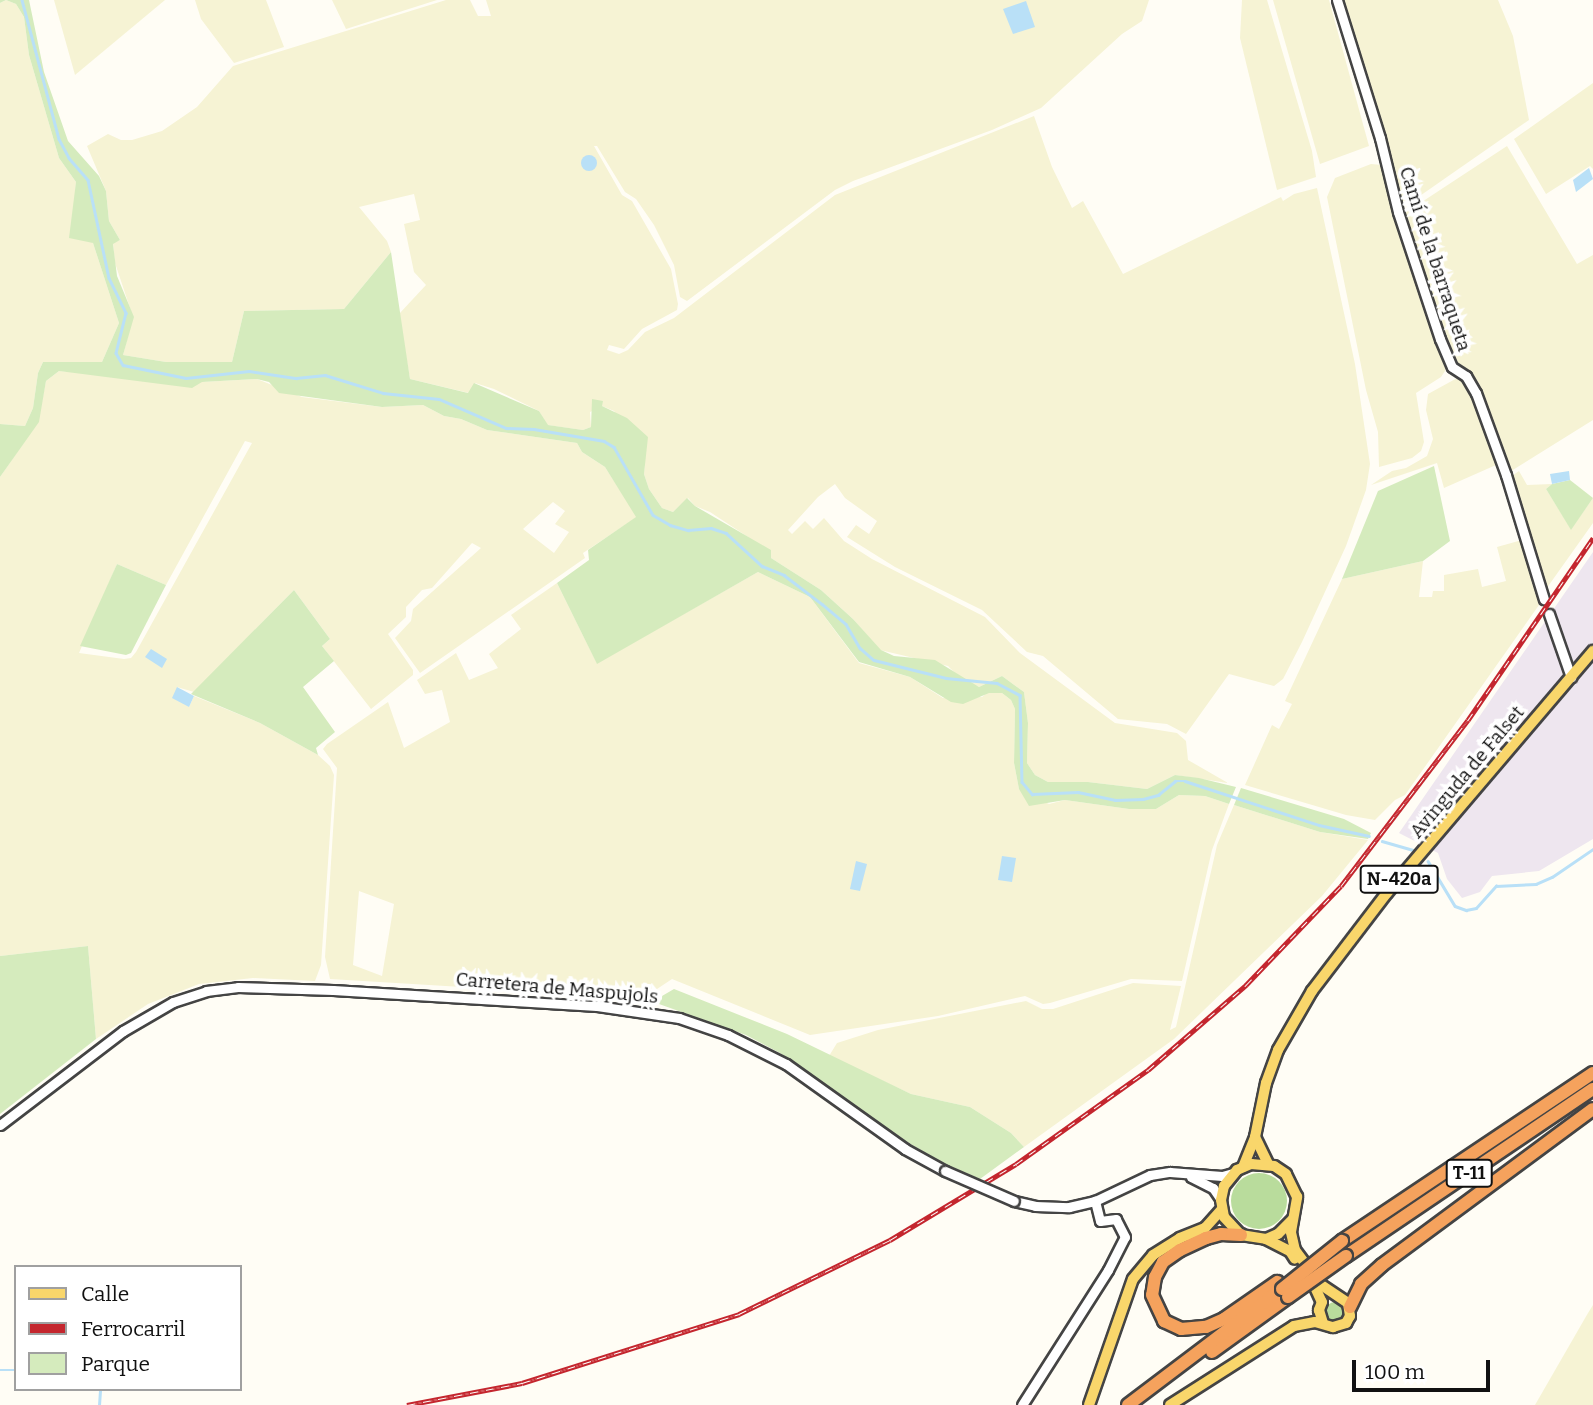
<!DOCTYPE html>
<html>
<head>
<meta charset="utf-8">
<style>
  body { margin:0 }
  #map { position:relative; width:1593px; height:1405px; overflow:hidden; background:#fffdf5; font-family:Bitter,serif }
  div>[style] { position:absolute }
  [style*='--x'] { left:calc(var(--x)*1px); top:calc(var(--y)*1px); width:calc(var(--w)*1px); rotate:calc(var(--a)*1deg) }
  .industrial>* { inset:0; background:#eee6ef }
  .farmland>* { inset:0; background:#f6f3d4 }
  .green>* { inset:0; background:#d5ebbd }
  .forest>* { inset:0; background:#b9dc9c }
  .round { border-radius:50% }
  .water>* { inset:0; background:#b9e0f7 }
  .stream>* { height:2.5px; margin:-1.25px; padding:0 1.25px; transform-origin:1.25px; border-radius:1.25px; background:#b9e0f7 }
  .roads { filter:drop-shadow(2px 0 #444) drop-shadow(-2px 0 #444) drop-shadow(0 2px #444) drop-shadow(0 -2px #444) }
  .minor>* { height:9px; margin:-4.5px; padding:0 4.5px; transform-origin:4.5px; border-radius:4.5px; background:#fff }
  .major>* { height:10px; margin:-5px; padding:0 5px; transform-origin:5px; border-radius:5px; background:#f9d66b }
  .highway>* { height:12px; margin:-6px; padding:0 6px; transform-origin:6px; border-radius:6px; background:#f5a25d }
  .rail>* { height:5px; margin-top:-2.5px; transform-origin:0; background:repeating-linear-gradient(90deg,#fff 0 8px,#c4262e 0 16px); box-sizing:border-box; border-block:2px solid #c4262e }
  .bridges { filter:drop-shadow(2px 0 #444) drop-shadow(-2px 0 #444) drop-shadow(0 2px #444) drop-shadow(0 -2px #444) }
  .minor-bridge>* { height:9px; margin:-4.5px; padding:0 4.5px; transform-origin:4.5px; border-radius:4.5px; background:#fff }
  .highway-bridge>* { height:12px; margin:-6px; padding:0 6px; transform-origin:6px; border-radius:6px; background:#f5a25d }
  span { translate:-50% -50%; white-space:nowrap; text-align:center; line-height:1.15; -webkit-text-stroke:7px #fff; paint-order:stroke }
  .shield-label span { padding:2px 5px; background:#fff; border:2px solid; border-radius:5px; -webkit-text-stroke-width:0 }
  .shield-label { font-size:18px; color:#111; font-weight:700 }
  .street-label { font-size:19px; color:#111 }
  .legend { position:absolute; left:14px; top:1265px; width:228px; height:126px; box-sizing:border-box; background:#fff; border:2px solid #a0a0a0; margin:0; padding:9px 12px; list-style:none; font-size:21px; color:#111 }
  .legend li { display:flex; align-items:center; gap:14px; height:35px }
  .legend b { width:35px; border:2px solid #a0a0a0 }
  .scale { position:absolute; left:1352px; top:1360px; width:138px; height:32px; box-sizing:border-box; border:4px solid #111; border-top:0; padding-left:9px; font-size:21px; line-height:24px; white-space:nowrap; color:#111; -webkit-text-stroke:5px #fff; paint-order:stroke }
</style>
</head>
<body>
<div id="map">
  <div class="industrial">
    <i style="clip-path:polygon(1593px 552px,1593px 839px,1539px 871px,1492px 876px,1480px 892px,1462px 898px,1447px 879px,1438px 853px,1399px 833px)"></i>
  </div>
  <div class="farmland">
    <i style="clip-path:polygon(6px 0,16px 4px,24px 17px,29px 55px,59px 158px,76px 182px,73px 228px,93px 243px,119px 323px,102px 362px,43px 362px,38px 373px,33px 408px,25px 426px,0 424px,0 3px)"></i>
    <i style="clip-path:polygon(54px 0,165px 0,75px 75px)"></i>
    <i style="clip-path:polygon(195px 0,266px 0,284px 47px,234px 63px,201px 19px)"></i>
    <i style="clip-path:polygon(332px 0,437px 0,346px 29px)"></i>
    <i style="clip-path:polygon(446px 0,470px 0,478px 16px,491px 16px,486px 0,1149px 0,1142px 21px,1122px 34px,1041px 108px,992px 130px,853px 181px,835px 190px,687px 301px,680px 297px,674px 265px,654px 225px,636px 199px,625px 192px,597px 146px,594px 146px,622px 195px,632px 201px,671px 269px,678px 304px,677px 310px,642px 329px,624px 349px,609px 345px,607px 350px,619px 354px,628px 350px,645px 332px,674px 318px,835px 195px,1034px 116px,1052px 167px,1072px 208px,1083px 201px,1123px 274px,1281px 197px,1283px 201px,1294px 194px,1317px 188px,1355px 364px,1370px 464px,1366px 490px,1346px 546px,1302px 642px,1283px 679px,1274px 686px,1229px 674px,1186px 734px,1167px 724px,1118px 719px,1043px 656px,1027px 652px,982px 610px,895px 567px,847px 537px,856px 525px,869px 534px,877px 521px,845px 498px,835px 484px,818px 497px,788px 530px,792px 534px,805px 521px,813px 529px,824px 518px,844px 541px,872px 559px,985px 617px,1020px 653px,1115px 723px,1177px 733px,1186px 741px,1188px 760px,1228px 783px,1175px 775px,1147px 789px,1088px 782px,1048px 782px,1035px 775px,1027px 763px,1028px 723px,1024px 692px,1002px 676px,979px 687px,960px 678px,948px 666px,880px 650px,853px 619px,821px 590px,771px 558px,748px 537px,710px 512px,695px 506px,688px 498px,673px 512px,662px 508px,649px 489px,644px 474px,645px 460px,614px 411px,602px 406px,590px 412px,591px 427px,583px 430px,547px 425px,539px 411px,494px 389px,475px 383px,469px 393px,410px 379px,399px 314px,426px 285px,414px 272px,404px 224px,420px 220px,414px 194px,359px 207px,387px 241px,391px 252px,344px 309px,244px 311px,232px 362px,166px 362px,123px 355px,133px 317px,115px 263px,113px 243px,120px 240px,109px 221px,106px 191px,87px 146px,108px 134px,121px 140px,132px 140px,162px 131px,197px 107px,233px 66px)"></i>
    <i style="clip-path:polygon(1242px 0,1267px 0,1312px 151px,1316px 177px,1277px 190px,1240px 38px)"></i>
    <i style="clip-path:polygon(1273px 0,1329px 0,1369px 146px,1320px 164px)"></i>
    <i style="clip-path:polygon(1340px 0,1498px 0,1513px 36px,1529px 120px,1414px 200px,1401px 201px)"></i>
    <i style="clip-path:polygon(1593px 83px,1593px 169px,1590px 166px,1546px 194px,1514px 139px)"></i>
    <i style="clip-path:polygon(1507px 146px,1577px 264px,1593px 255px,1593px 420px,1508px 473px,1477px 392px,1479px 383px,1452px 359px,1443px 338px,1402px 215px)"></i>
    <i style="clip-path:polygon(1371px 164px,1382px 165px,1447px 368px,1441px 377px,1416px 393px,1424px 442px,1421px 451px,1412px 458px,1379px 467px,1378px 432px,1366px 390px,1327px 197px,1335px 178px)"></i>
    <i style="clip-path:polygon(evenodd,59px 371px,202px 382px,257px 379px,302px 397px,382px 407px,423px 405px,444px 416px,461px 419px,487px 430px,577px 443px,582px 452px,605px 467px,637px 517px,583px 553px,585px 558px,420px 673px,395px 638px,411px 621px,413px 609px,481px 548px,472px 543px,432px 588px,422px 590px,406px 607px,406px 617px,388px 634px,413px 670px,413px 675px,371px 709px,322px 646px,330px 639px,294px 590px,194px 692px,177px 687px,189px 707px,194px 696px,260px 723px,318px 755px,330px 766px,334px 775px,321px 965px,315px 981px,253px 978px,199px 984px,148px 1004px,96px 1039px,88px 946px,0 956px,0 477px,38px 422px,46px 381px,59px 371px,245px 441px,252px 443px,136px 652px,131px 658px,124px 659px,79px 653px,117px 564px,166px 585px,245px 441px,59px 371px,553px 502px,565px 511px,555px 524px,569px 532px,554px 553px,523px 529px,553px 502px)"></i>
    <i style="clip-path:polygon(1459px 377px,1466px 383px,1496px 465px,1444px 488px,1437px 463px,1371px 485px,1392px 471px,1406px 468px,1427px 456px,1433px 439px,1426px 410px,1428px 394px)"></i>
    <i style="clip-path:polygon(1519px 471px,1527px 485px,1552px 484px,1546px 489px,1571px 529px,1593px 498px,1593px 523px,1544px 592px,1509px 478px)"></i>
    <i style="clip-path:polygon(1522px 540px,1539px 605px,1405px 795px,1395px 800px,1375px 820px,1346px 815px,1245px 785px,1272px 725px,1279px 729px,1292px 704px,1285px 701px,1342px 579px,1423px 561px,1419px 597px,1432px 597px,1433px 591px,1444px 591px,1444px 575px,1478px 569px,1482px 587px,1506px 581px,1497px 547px)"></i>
    <i style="clip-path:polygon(evenodd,758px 572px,810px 597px,859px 663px,910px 677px,943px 698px,982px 697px,988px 692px,1002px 693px,1011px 700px,1015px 709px,1014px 763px,1019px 789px,1049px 804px,1065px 800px,1129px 809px,1156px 809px,1179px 795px,1205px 796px,1229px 804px,1212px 850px,1182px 981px,1131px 979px,1050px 1003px,1043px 1004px,1025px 996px,938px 1016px,810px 1035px,672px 979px,657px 989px,483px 980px,462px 987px,330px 979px,325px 957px,337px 768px,323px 749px,327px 744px,388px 702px,404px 748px,450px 722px,442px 690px,425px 694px,417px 680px,456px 653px,469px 680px,498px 668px,489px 654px,521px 629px,511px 615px,557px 583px,597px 663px,758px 572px,359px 891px,394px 904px,382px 976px,353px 965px,359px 891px)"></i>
    <i style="clip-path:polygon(1234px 805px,1320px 832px,1368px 840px,1322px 896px,1174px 1039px,1024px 1147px,1011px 1133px,970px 1107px,911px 1094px,829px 1056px,837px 1043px,878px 1030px,1026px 1001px,1042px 1009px,1053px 1009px,1133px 983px,1181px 986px,1170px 1030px,1176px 1027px,1217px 845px)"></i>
    <i style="clip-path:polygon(1593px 1305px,1593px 1405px,1535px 1405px,1588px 1313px)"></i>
  </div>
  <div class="green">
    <i style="clip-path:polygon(0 0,29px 0,44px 72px,68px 141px,99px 176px,106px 191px,109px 221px,120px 240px,113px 244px,117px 276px,134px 317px,123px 355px,166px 362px,232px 362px,244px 311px,344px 309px,391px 252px,410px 379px,468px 393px,474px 383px,539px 411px,548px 425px,583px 430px,591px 427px,592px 399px,603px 401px,602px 406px,627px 418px,648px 437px,644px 474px,649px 489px,662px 508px,673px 512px,687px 498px,695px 506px,771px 550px,771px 558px,821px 590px,853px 619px,881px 650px,894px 656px,935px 660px,979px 687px,1002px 676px,1024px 692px,1028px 723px,1027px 763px,1035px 775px,1048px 782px,1088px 782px,1147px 789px,1175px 775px,1199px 778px,1236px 787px,1229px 804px,1205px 796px,1179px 795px,1156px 809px,1129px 809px,1065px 800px,1029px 806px,1019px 789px,1014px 763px,1015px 709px,1011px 700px,1002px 693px,989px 693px,963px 704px,951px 702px,910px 677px,859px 662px,810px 597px,758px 572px,597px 664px,557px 583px,589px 560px,588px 550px,636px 517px,605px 467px,582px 452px,577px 443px,487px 430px,461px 419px,444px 416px,423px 405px,382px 407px,279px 393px,269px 382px,257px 379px,202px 382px,192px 388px,59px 371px,46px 381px,39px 422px,0 477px,0 424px,25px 426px,33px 408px,38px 373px,43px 362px,102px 362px,119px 323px,93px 243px,69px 238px,76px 182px,59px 158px,29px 55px,24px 17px,16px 4px,6px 0,0 3px)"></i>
    <i style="clip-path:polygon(1434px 466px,1450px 541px,1423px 561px,1342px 579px,1378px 491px)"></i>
    <i style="clip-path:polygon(1570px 480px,1593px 498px,1571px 530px,1546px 489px,1552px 484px)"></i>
    <i style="clip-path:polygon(117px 564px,166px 585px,131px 653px,126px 655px,80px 646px)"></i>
    <i style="clip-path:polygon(294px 590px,330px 639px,322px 646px,334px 661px,303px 687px,335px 732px,316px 748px,318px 755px,260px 723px,191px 694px)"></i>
    <i style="clip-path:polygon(1241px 788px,1344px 819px,1371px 833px,1368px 839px,1320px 832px,1234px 805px)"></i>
    <i style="clip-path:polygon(88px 946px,96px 1039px,0 1114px,0 956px)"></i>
    <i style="clip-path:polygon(674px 989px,787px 1034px,911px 1094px,970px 1107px,1011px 1133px,1024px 1147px,980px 1179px,947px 1165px,907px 1142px,780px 1053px,746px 1035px,659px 1004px,662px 996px)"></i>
  </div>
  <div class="forest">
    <i class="round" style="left:1231px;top:1173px;width:56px;height:56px"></i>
    <i class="round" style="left:1325px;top:1302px;width:20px;height:20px"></i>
  </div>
  <div class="water">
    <i style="clip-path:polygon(1026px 1px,1035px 27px,1013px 34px,1003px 9px)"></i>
    <i class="round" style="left:581px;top:155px;width:16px;height:16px"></i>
    <i style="clip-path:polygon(1589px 168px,1593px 179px,1576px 192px,1573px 180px)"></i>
    <i style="clip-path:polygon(1569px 471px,1570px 480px,1552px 484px,1550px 474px)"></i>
    <i style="clip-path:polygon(151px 649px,167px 659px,162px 668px,145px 657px)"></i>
    <i style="clip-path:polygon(177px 687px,194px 696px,189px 707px,172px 698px)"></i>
    <i style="clip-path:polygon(1002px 856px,1016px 858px,1012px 882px,998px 880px)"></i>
    <i style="clip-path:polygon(856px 861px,867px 864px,860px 891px,850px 889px)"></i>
  </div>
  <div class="stream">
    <i style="--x:22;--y:0;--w:144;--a:75.1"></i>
    <i style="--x:59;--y:139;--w:21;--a:62"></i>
    <i style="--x:69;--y:158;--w:29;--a:49"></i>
    <i style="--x:88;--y:180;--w:100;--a:77.9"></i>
    <i style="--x:109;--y:278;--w:39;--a:64"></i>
    <i style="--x:126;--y:313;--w:41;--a:104"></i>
    <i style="--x:116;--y:353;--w:14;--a:60"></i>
    <i style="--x:123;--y:365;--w:64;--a:11.7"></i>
    <i style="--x:186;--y:378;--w:63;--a:-6.3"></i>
    <i style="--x:249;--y:371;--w:48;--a:8.5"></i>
    <i style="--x:296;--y:378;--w:29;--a:-6"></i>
    <i style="--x:325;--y:375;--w:61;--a:17.2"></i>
    <i style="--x:383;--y:393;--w:56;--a:6.1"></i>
    <i style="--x:439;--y:399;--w:73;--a:23.4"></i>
    <i style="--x:506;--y:428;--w:28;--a:2"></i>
    <i style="--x:534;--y:429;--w:71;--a:9.7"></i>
    <i style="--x:604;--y:441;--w:12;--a:31"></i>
    <i style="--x:614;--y:447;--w:78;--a:60.2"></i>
    <i style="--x:653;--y:515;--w:20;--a:30"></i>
    <i style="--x:670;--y:525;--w:19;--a:16"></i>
    <i style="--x:688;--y:530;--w:23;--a:-5"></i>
    <i style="--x:711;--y:528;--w:16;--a:18"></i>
    <i style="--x:726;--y:533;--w:49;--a:42.5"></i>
    <i style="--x:762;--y:566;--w:24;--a:22"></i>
    <i style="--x:784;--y:575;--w:48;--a:37.3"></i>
    <i style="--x:822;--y:604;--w:31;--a:40"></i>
    <i style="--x:846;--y:624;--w:28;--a:60"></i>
    <i style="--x:860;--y:648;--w:18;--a:41"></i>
    <i style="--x:874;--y:660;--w:74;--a:14"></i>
    <i style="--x:946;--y:678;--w:51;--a:5.6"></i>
    <i style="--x:997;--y:683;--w:26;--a:28"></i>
    <i style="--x:1020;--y:695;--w:87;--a:88.7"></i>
    <i style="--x:1022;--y:782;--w:16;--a:50"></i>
    <i style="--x:1032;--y:794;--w:46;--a:-2.5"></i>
    <i style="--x:1078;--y:792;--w:38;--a:12"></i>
    <i style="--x:1115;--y:800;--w:28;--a:-2"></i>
    <i style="--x:1143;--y:799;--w:16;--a:-15"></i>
    <i style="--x:1158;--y:795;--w:22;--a:-39"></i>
    <i style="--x:1175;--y:781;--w:10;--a:0"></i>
    <i style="--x:1185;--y:781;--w:141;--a:18.2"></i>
    <i style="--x:1319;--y:825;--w:51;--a:12.4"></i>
    <i style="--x:1382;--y:841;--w:32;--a:16"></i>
    <i style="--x:1428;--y:861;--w:52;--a:59"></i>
    <i style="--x:1455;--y:906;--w:12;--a:20"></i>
    <i style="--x:1466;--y:910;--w:10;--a:-11"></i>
    <i style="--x:1476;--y:908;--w:30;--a:-48"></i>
    <i style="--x:1496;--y:886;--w:40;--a:-2.9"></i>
    <i style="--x:1536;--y:884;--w:17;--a:-24"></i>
    <i style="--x:1552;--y:877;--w:50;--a:-34.3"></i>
    <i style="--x:0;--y:1370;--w:16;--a:0"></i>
    <i style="--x:99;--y:1405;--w:16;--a:-86"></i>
  </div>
  <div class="roads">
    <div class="minor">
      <i style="--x:1337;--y:0;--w:145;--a:72.7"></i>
      <i style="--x:1380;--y:138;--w:76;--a:76.3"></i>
      <i style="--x:1398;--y:212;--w:134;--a:71.7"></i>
      <i style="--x:1440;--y:339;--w:30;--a:67"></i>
      <i style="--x:1452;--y:367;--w:17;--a:33"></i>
      <i style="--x:1466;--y:376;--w:20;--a:60"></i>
      <i style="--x:1476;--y:393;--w:87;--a:69.9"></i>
      <i style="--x:1506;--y:475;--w:130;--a:73"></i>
      <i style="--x:1549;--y:614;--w:67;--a:70.8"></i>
      <i style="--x:0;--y:1125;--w:155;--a:-37.4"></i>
      <i style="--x:123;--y:1031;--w:58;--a:-30.1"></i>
      <i style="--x:173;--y:1002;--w:35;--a:-18"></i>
      <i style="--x:206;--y:991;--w:32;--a:-7"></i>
      <i style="--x:238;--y:987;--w:95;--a:1.8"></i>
      <i style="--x:333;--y:990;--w:264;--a:3.5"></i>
      <i style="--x:597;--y:1006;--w:83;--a:8.3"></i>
      <i style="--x:679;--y:1018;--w:52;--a:19.1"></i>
      <i style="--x:728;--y:1035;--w:65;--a:26.6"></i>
      <i style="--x:786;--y:1064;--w:146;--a:35.5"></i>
      <i style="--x:905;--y:1149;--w:46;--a:28.8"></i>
      <i style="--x:1191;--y:1177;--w:25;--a:27"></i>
      <i style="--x:1213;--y:1188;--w:14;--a:56"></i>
      <i style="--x:1014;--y:1201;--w:22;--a:13"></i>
      <i style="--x:1035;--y:1206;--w:34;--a:2"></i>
      <i style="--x:1069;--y:1207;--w:27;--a:-13"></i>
      <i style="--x:1095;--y:1201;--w:61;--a:-25.3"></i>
      <i style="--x:1150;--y:1175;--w:20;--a:-9"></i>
      <i style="--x:1170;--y:1172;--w:52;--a:4.4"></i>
      <i style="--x:1222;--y:1176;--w:11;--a:-15"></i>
      <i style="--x:1022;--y:1405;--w:160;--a:-57.5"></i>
      <i style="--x:1108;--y:1270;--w:37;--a:-63"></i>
      <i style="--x:1125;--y:1237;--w:20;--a:-117"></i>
      <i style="--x:1116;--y:1219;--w:16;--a:173"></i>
      <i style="--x:1100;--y:1221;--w:21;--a:-104"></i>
    </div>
    <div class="major">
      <i style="--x:1255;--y:1137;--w:30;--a:64"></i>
      <i style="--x:1243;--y:1167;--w:32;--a:-68"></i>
      <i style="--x:1255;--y:1137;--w:55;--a:-78.5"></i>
      <i style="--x:1266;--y:1083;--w:35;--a:-70"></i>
      <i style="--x:1278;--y:1050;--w:68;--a:-60"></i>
      <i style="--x:1312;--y:991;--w:123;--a:-52.6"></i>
      <i style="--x:1387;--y:893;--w:318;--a:-49.6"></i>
      <i style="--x:1266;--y:1239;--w:27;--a:27"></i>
      <i style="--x:1290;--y:1251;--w:9;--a:58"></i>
      <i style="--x:1313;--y:1283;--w:21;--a:65"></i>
      <i style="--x:1322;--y:1302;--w:9;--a:111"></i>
      <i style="--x:1319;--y:1310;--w:14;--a:73"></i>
      <i style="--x:1089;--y:1405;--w:133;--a:-70.8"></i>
      <i style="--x:1133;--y:1279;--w:31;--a:-50"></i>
      <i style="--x:1153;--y:1255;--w:32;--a:-32"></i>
      <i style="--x:1180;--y:1238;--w:27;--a:-22"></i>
      <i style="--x:1205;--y:1228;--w:25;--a:-48"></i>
      <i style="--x:1170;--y:1405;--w:147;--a:-32.5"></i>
      <i style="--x:1294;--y:1326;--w:21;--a:-11"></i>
      <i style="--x:1315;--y:1322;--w:19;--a:16"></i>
      <i style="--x:1333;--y:1327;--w:14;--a:-17"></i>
      <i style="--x:1346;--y:1323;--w:8;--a:-60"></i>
      <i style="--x:1350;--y:1316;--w:13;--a:-99"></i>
      <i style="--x:1348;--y:1303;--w:32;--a:-146"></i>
      <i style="--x:1321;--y:1285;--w:44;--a:-126.6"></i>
      <i style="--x:1295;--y:1250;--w:18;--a:-103"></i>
      <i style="--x:1291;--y:1232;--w:36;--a:-80"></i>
      <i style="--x:1297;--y:1197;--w:25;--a:-116"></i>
      <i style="--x:1286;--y:1174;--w:14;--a:-146"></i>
      <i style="--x:1274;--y:1166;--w:23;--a:-175"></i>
      <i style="--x:1251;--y:1164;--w:15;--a:157"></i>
      <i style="--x:1237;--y:1170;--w:21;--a:129"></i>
      <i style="--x:1224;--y:1186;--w:14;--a:102"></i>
      <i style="--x:1221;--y:1200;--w:17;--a:80"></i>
      <i style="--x:1224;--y:1217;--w:25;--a:47"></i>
      <i style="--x:1241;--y:1235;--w:25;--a:9"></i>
      <i style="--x:1266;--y:1239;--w:13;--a:-23"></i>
      <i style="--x:1278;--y:1234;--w:20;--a:-45"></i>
    </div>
    <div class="highway">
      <i style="--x:1241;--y:1235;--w:20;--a:-177"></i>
      <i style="--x:1221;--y:1234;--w:16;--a:165"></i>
      <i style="--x:1206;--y:1238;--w:29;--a:155"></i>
      <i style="--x:1180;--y:1250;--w:21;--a:145"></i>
      <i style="--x:1163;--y:1262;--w:17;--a:118"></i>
      <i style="--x:1155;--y:1277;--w:18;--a:99"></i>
      <i style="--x:1152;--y:1295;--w:29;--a:65"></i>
      <i style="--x:1164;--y:1321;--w:19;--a:25"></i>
      <i style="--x:1181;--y:1329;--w:25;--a:-5"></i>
      <i style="--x:1206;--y:1327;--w:20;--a:-24"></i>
      <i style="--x:1224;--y:1319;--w:65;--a:-34.9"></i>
      <i style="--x:1342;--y:1241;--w:302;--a:-33.8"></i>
      <i style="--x:1346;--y:1256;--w:298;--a:-34.1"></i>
      <i style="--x:1350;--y:1307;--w:25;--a:-64"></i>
      <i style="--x:1361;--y:1284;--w:28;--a:-42"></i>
      <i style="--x:1382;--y:1265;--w:262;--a:-36.5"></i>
      <i style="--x:1212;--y:1352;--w:94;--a:-35.9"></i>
      <i style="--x:1128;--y:1405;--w:189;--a:-37.1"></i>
    </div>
  </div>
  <div class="rail">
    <i style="--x:407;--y:1405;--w:117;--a:-10.8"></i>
    <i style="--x:522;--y:1383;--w:228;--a:-17.6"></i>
    <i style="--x:739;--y:1314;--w:168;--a:-26.1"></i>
    <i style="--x:890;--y:1240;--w:147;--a:-31.1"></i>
    <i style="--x:1016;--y:1164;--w:162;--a:-35.5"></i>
    <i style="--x:1148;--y:1070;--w:130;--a:-40.9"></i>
    <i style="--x:1246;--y:985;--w:137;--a:-46.2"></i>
    <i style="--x:1341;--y:886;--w:209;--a:-52.6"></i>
    <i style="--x:1468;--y:720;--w:221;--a:-55.5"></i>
  </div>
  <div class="bridges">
    <div class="minor-bridge">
      <i style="--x:945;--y:1171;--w:75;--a:23.5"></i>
    </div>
    <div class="highway-bridge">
      <i style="--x:1282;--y:1289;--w:77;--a:-38.7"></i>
      <i style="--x:1288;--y:1297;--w:71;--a:-35.3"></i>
    </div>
  </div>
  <div class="shield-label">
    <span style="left:1399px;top:879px">N-420a</span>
    <span style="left:1469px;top:1173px">T-11</span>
  </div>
  <div class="street-label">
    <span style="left:1435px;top:259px;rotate:72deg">Camí de la barraqueta</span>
    <span style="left:1467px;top:772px;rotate:-50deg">Avinguda de Falset</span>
    <span style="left:557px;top:988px;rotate:5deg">Carretera de Maspujols</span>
  </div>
  <ul class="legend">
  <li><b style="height:9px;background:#f9d66b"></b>Calle</li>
  <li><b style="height:9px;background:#c4262e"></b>Ferrocarril</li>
  <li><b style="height:19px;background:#d5ebbd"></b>Parque</li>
  </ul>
  <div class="scale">100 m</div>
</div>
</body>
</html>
